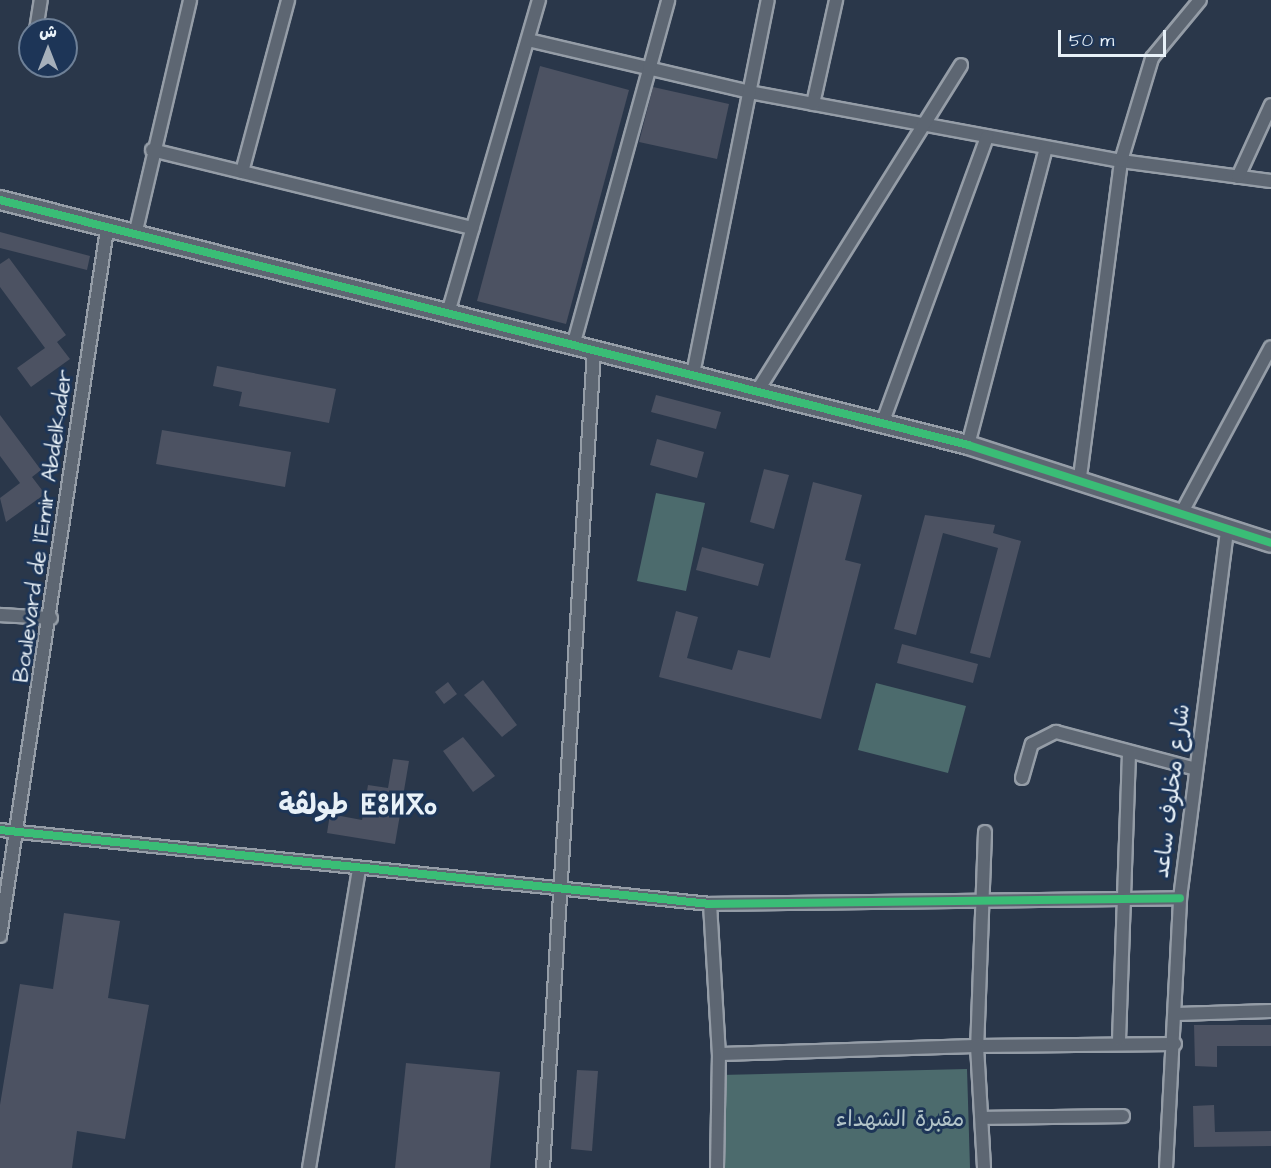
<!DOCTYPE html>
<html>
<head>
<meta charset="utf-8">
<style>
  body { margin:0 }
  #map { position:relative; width:1271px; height:1168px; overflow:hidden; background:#2a374a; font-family:"Architects Daughter","Playpen Sans Arabic","Noto Sans Tifinagh",sans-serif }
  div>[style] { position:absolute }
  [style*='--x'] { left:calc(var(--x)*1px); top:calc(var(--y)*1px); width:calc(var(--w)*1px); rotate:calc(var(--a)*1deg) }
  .green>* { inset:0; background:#4c6b6d }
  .building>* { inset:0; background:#4c5262 }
  .roads { filter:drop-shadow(2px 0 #959da7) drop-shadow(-2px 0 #959da7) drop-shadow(0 2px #959da7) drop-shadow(0 -2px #959da7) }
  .street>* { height:12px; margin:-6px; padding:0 6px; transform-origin:6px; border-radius:6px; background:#5d6672 }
  .secondary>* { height:18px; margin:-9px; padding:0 9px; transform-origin:9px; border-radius:9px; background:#5d6672 }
  .cycleway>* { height:8px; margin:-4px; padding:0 4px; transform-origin:4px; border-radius:4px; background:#3abd76 }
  span { translate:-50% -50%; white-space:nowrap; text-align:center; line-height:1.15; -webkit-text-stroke:6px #1d3557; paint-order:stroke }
  .street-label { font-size:22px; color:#e8f1f8 }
  .park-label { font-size:22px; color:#b3c5c9 }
  .district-label { font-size:28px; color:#e8f1f8; font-weight:700 }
  .north { position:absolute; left:18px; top:18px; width:60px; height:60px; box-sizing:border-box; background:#1d3557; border:2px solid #6e8097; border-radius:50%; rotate:0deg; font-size:16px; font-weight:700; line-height:24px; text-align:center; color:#e8f1f8 }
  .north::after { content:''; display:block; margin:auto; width:21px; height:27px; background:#a6b0bb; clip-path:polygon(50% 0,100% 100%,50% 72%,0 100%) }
  .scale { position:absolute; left:1058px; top:30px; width:108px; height:27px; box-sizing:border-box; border:3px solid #e8f1f8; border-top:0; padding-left:8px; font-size:18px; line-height:21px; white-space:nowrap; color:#e8f1f8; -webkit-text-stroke:4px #1d3557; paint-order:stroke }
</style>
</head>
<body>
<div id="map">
  <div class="green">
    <i style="clip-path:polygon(656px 493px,705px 503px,686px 591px,637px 581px)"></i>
    <i style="clip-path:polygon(876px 683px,966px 706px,948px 773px,858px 750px)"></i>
    <i style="clip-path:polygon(967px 1069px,970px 1168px,724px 1168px,720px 1075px)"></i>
  </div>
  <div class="building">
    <i style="clip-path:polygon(540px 66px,629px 90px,566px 324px,477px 301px)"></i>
    <i style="clip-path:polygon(653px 87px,729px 104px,717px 159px,639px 142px)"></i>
    <i style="clip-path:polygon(0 232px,90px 256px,87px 270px,0 248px)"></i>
    <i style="clip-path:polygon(9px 258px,66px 335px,57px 342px,70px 359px,31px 387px,17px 368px,45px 348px,0 287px,0 264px)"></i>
    <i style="clip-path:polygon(217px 366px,336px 389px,329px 423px,239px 406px,242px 392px,213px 386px)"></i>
    <i style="clip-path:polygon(656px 395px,721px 412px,716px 429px,651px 412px)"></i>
    <i style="clip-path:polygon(0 415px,41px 470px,32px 477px,45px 494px,6px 522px,0 498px,20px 483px,0 456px)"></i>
    <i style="clip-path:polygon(162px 430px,291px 452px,285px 487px,156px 464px)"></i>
    <i style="clip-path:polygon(657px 439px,704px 452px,697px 478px,650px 465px)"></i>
    <i style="clip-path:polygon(764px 469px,789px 475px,774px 529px,750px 522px)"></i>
    <i style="clip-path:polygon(813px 482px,862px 495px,845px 560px,861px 564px,821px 719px,659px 677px,676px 611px,698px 617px,687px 658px,732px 670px,738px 650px,770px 658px)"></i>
    <i style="clip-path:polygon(925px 515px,995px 525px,993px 533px,1021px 541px,990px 658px,970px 653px,998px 548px,943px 533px,916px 635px,894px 629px)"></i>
    <i style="clip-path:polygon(702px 547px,764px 564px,758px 586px,696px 570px)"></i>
    <i style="clip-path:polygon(902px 644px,978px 664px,973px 683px,897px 663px)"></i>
    <i style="clip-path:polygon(483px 680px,517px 725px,502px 737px,464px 695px)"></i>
    <i style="clip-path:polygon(448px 682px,457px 694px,444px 704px,435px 692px)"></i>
    <i style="clip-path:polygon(463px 737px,495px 776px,473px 792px,443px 751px)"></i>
    <i style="clip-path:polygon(393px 759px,409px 761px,395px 844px,327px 833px,330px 814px,362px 820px,368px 785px,388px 788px)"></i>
    <i style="clip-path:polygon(64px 913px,120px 921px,108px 998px,149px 1005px,125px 1139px,77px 1131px,72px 1168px,0 1168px,0 1105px,20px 984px,53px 989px)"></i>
    <i style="clip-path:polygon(1194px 1025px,1271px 1025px,1271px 1046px,1217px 1046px,1217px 1067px,1195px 1066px)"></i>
    <i style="clip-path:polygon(406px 1063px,500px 1072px,490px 1168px,395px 1168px)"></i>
    <i style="clip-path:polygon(577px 1070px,598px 1071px,592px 1151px,571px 1149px)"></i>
    <i style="clip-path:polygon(1214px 1105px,1215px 1132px,1271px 1131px,1271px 1146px,1194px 1147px,1193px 1106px)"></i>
  </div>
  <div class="roads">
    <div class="street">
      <i style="--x:36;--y:30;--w:30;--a:-81"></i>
      <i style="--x:528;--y:40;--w:227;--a:13.2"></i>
      <i style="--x:749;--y:92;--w:378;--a:10.5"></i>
      <i style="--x:1121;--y:161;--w:151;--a:7.6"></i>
      <i style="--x:813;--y:104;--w:107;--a:-77.5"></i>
      <i style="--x:152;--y:150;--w:330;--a:13.7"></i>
      <i style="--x:242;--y:172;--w:178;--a:-75"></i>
      <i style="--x:1238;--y:177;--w:79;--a:-65.4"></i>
      <i style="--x:135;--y:235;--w:241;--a:-76.8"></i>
      <i style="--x:448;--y:313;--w:326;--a:-73.8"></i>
      <i style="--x:573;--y:346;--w:359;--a:-74.6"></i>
      <i style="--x:693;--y:374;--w:381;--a:-78.7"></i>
      <i style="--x:758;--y:390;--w:383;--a:-58"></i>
      <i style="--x:882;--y:424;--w:306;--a:-69.9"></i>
      <i style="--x:968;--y:445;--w:307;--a:-75.3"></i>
      <i style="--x:1080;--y:477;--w:319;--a:-82.6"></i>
      <i style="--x:1121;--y:161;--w:108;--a:-73.2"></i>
      <i style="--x:1152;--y:58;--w:75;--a:-50.4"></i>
      <i style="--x:1182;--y:512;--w:187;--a:-61.7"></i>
      <i style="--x:0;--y:615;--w:51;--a:3.4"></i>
      <i style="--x:1022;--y:778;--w:35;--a:-74"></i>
      <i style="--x:1032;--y:744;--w:27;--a:-27"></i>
      <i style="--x:1056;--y:732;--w:145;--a:14.8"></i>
      <i style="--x:0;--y:830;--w:714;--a:5.95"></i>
      <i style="--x:710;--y:904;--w:470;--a:-0.7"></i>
      <i style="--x:985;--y:832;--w:214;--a:92.1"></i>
      <i style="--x:977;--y:1046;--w:198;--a:-0.6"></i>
      <i style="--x:710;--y:904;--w:150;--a:86.6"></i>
      <i style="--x:719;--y:1054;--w:258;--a:-1.8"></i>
      <i style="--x:977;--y:1046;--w:122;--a:86.7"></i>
      <i style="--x:0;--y:936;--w:715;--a:-81.39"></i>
      <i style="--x:1177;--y:1014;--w:94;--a:-1.8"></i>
      <i style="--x:1119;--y:1040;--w:288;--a:-88"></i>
      <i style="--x:982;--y:1118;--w:141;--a:-0.8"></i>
      <i style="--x:309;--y:1168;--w:302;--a:-80.5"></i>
      <i style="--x:543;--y:1168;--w:819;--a:-86.43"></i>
      <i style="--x:717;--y:1168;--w:114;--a:-89"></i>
      <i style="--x:1166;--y:1168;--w:270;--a:-87"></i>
      <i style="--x:1180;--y:898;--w:372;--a:-82.7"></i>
    </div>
    <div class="secondary">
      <i style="--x:0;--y:200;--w:999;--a:14.2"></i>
      <i style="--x:968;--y:445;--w:318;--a:17.9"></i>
    </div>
  </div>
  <div class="cycleway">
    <i style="--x:0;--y:200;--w:999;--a:14.2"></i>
    <i style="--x:968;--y:445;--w:318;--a:17.9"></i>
    <i style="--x:0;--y:830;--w:714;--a:5.95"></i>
    <i style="--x:710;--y:904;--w:470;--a:-0.7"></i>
  </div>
  <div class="street-label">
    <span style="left:43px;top:526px;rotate:-82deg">Boulevard de l'Emir Abdelkader</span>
    <span style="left:1172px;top:791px;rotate:-83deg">شارع مخلوف ساعد</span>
  </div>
  <div class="park-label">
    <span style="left:900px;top:1120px">مقبرة الشهداء</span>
  </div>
  <div class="district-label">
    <span style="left:358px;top:806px">طولڤة ⵟⵓⵍⴳⴰ</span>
  </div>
  <div class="north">ش</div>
  <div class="scale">50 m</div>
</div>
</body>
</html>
